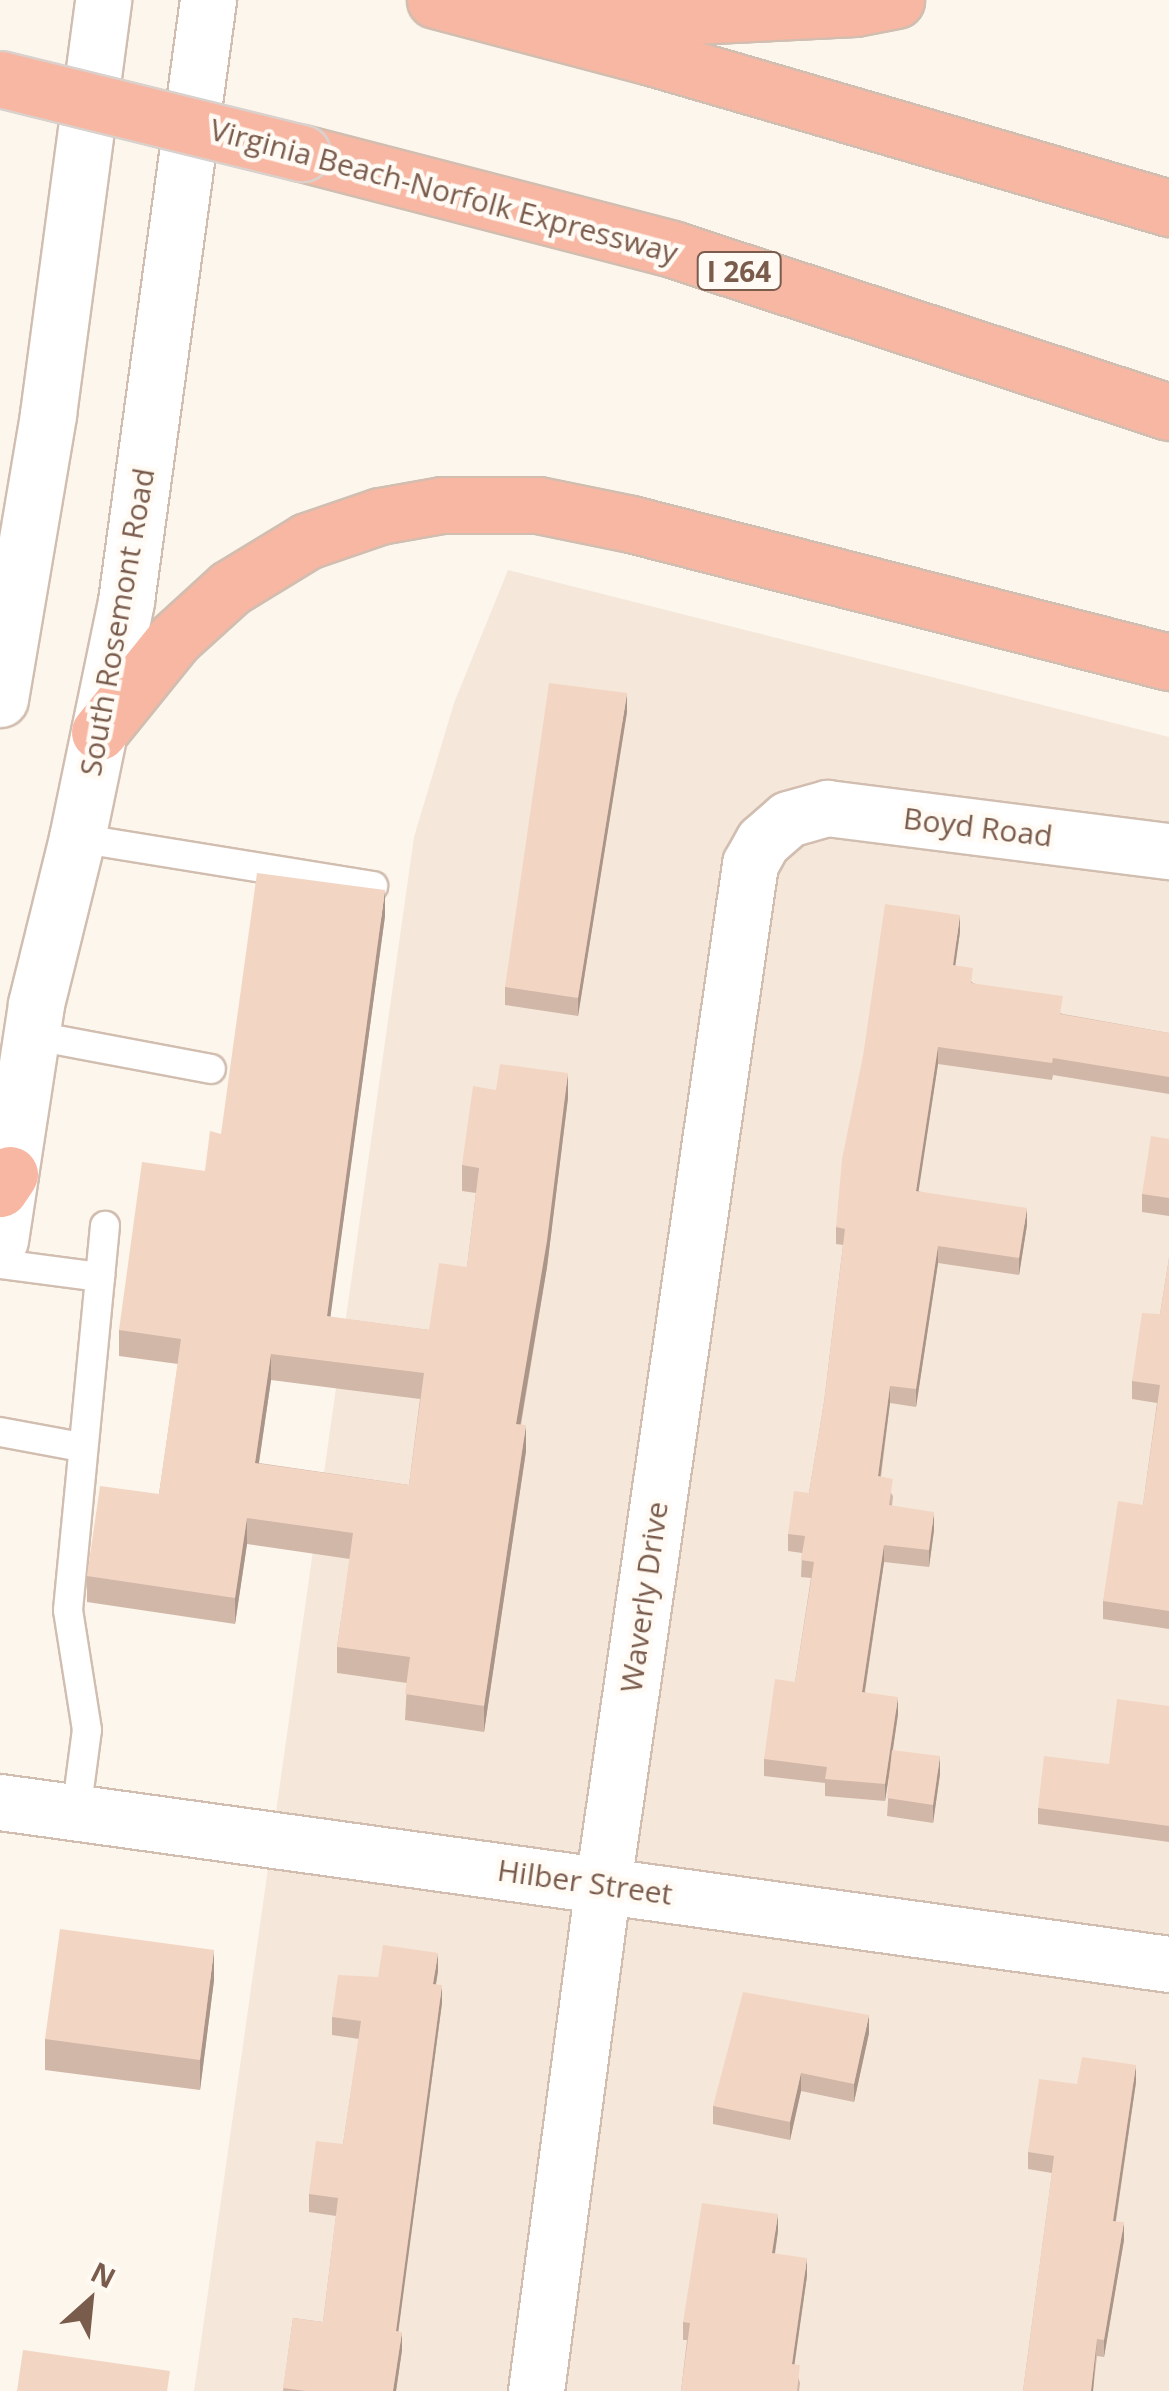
<!DOCTYPE html>
<html>
<head>
<meta charset="utf-8">
<style>
  body { margin:0 }
  #map { position:relative; width:1169px; height:2391px; overflow:hidden; background:#fdf6ec; font-family:"Open Sans",sans-serif }
  div>[style] { position:absolute }
  [style*='--x'] { left:calc(var(--x)*1px); top:calc(var(--y)*1px); width:calc(var(--w)*1px); rotate:calc(var(--a)*1deg) }
  .residential>* { inset:0; background:#f5e8da }
  .roads { filter:drop-shadow(2px 0 #d1beb0) drop-shadow(-2px 0 #d1beb0) drop-shadow(0 2px #d1beb0) drop-shadow(0 -2px #d1beb0) }
  .lane>* { height:28px; margin:-14px; padding:0 14px; transform-origin:14px; border-radius:14px; background:#fff }
  .street>* { height:55px; margin:-27.5px; padding:0 27.5px; transform-origin:27.5px; border-radius:27.5px; background:#fff }
  .secondary>* { height:55px; margin:-27.5px; padding:0 27.5px; transform-origin:27.5px; border-radius:27.5px; background:#fff }
  .highway>* { height:55px; margin:-27.5px; padding:0 27.5px; transform-origin:27.5px; border-radius:27.5px; background:#f7b7a3 }
  .bridges { filter:drop-shadow(2px 0 #dad1cd) drop-shadow(-2px 0 #dad1cd) drop-shadow(0 2px #dad1cd) drop-shadow(0 -2px #dad1cd) }
  .highway-bridge>* { height:55px; margin:-27.5px; padding:0 27.5px; transform-origin:27.5px; border-radius:27.5px; background:#f7b7a3 }
  .wall>* { inset:0; background:#d1b7a8 }
  .shaded-wall>* { inset:0; background:#aa9588 }
  .building>* { inset:0; background:#f3d5c3 }
  span { translate:-50% -50%; white-space:nowrap; text-align:center; line-height:1.15; -webkit-text-stroke:9px #fffaf3; paint-order:stroke }
  .shield-label span { padding:2px 8px; background:#fffaf3; border:2px solid; border-radius:8px; -webkit-text-stroke-width:0 }
  .shield-label { font-size:28px; color:#7a5c4d; font-weight:700 }
  .street-label { font-size:30px; color:#7a5c4d }
  .north { position:absolute; left:40px; top:2251px; width:100px; height:100px; -webkit-text-stroke:8px #fffaf3; paint-order:stroke; rotate:27deg; font-size:28px; font-weight:700; line-height:40px; text-align:center; color:#7a5c4d }
  .north::after { content:''; display:block; margin:auto; width:35px; height:45px; background:#7a5c4d; clip-path:polygon(50% 0,100% 100%,50% 72%,0 100%) }
</style>
</head>
<body>
<div id="map">
  <div class="residential">
    <i style="clip-path:polygon(508px 570px,1169px 737px,1169px 2391px,194px 2391px,414px 837px,454px 703px)"></i>
  </div>
  <div class="roads">
    <div class="lane">
      <i style="--x:77;--y:838;--w:300;--a:9.2"></i>
      <i style="--x:31;--y:1035;--w:183;--a:10.7"></i>
      <i style="--x:0;--y:1264;--w:101;--a:7.4"></i>
      <i style="--x:0;--y:1432;--w:82;--a:10.5"></i>
      <i style="--x:76;--y:1813;--w:84;--a:-82.5"></i>
      <i style="--x:87;--y:1730;--w:121;--a:-99"></i>
      <i style="--x:68;--y:1610;--w:386;--a:-84.5"></i>
    </div>
    <div class="street">
      <i style="--x:0;--y:1802;--w:1180;--a:7.89"></i>
      <i style="--x:536;--y:2391;--w:511;--a:-82.47"></i>
      <i style="--x:603;--y:1884;--w:1031;--a:-81.8"></i>
      <i style="--x:750;--y:864;--w:26;--a:-61"></i>
      <i style="--x:763;--y:841;--w:33;--a:-41"></i>
      <i style="--x:788;--y:819;--w:41;--a:-15.8"></i>
      <i style="--x:827;--y:808;--w:345;--a:7.2"></i>
    </div>
    <div class="secondary">
      <i style="--x:0;--y:699;--w:289;--a:-80.4"></i>
      <i style="--x:48;--y:414;--w:418;--a:-82.4"></i>
      <i style="--x:0;--y:1240;--w:239;--a:-81.3"></i>
      <i style="--x:36;--y:1004;--w:171;--a:-76.1"></i>
      <i style="--x:77;--y:838;--w:242;--a:-78.3"></i>
      <i style="--x:126;--y:601;--w:607;--a:-82.23"></i>
    </div>
    <div class="highway">
      <i style="--x:435;--y:0;--w:223;--a:14.8"></i>
      <i style="--x:651;--y:57;--w:540;--a:16.25"></i>
      <i style="--x:560;--y:10;--w:133;--a:2.6"></i>
      <i style="--x:693;--y:16;--w:162;--a:-2.8"></i>
      <i style="--x:855;--y:8;--w:42;--a:-11"></i>
      <i style="--x:302;--y:153;--w:382;--a:14.5"></i>
      <i style="--x:672;--y:249;--w:523;--a:18.16"></i>
      <i style="--x:99;--y:732;--w:119;--a:-51.1"></i>
      <i style="--x:174;--y:639;--w:76;--a:-42.3"></i>
      <i style="--x:230;--y:588;--w:90;--a:-31.4"></i>
      <i style="--x:307;--y:541;--w:77;--a:-18.9"></i>
      <i style="--x:380;--y:516;--w:63;--a:-10.1"></i>
      <i style="--x:442;--y:505;--w:96;--a:0"></i>
      <i style="--x:538;--y:505;--w:95;--a:11.5"></i>
      <i style="--x:631;--y:524;--w:555;--a:14.39"></i>
      <i style="--x:0;--y:1189;--w:18;--a:-56"></i>
    </div>
  </div>
  <div class="bridges">
    <div class="highway-bridge">
      <i style="--x:0;--y:79;--w:311;--a:13.8"></i>
    </div>
  </div>
  <div class="wall">
    <i style="clip-path:polygon(627px 712px,578px 1016px,505px 1005px,505px 987px)"></i>
    <i style="clip-path:polygon(evenodd,385px 916px,330px 1317px,429px 1330px,467px 1267px,476px 1193px,462px 1191px,462px 1165px,568px 1098px,547px 1267px,521px 1425px,526px 1451px,484px 1732px,405px 1720px,407px 1683px,337px 1673px,337px 1647px,350px 1559px,247px 1544px,235px 1624px,87px 1602px,87px 1576px,159px 1494px,178px 1364px,119px 1356px,119px 1330px,205px 1171px,221px 1134px,385px 916px,271px 1380px,420px 1399px,409px 1485px,259px 1463px,271px 1380px)"></i>
    <i style="clip-path:polygon(960px 932px,955px 965px,973px 983px,1063px 1014px,1169px 1033px,1169px 1094px,1053px 1075px,1052px 1080px,938px 1064px,918px 1191px,1027px 1225px,1019px 1275px,938px 1263px,916px 1407px,890px 1403px,881px 1477px,893px 1496px,892px 1506px,934px 1530px,929px 1567px,884px 1562px,865px 1692px,898px 1714px,893px 1750px,940px 1774px,933px 1823px,887px 1816px,890px 1770px,885px 1801px,825px 1796px,825px 1783px,764px 1776px,764px 1759px,795px 1682px,811px 1578px,801px 1577px,802px 1553px,788px 1551px,788px 1534px,809px 1493px,824px 1402px,843px 1245px,836px 1244px,836px 1227px)"></i>
    <i style="clip-path:polygon(1169px 1139px,1169px 1216px,1142px 1212px,1142px 1194px)"></i>
    <i style="clip-path:polygon(1169px 1258px,1169px 1629px,1103px 1619px,1103px 1601px,1143px 1505px,1157px 1403px,1132px 1399px,1132px 1381px,1160px 1314px)"></i>
    <i style="clip-path:polygon(1169px 1706px,1169px 1842px,1038px 1824px,1038px 1808px,1109px 1764px)"></i>
    <i style="clip-path:polygon(438px 1971px,436px 1984px,442px 2003px,398px 2331px,402px 2350px,396px 2391px,283px 2391px,293px 2318px,323px 2322px,336px 2216px,309px 2212px,309px 2194px,343px 2144px,359px 2039px,332px 2035px,332px 2017px)"></i>
    <i style="clip-path:polygon(214px 1980px,200px 2090px,45px 2070px,45px 2039px)"></i>
    <i style="clip-path:polygon(869px 2033px,854px 2102px,801px 2091px,790px 2140px,713px 2124px,713px 2106px)"></i>
    <i style="clip-path:polygon(1136px 2082px,1116px 2221px,1124px 2240px,1104px 2357px,1097px 2356px,1093px 2391px,1023px 2391px,1052px 2173px,1028px 2169px,1028px 2152px,1077px 2084px)"></i>
    <i style="clip-path:polygon(778px 2231px,775px 2254px,807px 2276px,794px 2364px,800px 2383px,799px 2391px,681px 2391px,687px 2340px,683px 2340px,683px 2322px)"></i>
  </div>
  <div class="shaded-wall">
    <i style="clip-path:polygon(627px 693px,627px 712px,578px 1016px,578px 998px)"></i>
    <i style="clip-path:polygon(385px 890px,385px 916px,327px 1342px,327px 1316px)"></i>
    <i style="clip-path:polygon(960px 915px,960px 932px,953px 982px,953px 965px)"></i>
    <i style="clip-path:polygon(938px 1047px,938px 1064px,916px 1208px,916px 1191px)"></i>
    <i style="clip-path:polygon(568px 1073px,568px 1098px,547px 1267px,516px 1450px,516px 1424px)"></i>
    <i style="clip-path:polygon(1027px 1208px,1027px 1225px,1019px 1275px,1019px 1258px)"></i>
    <i style="clip-path:polygon(938px 1246px,938px 1263px,916px 1407px,916px 1389px)"></i>
    <i style="clip-path:polygon(271px 1354px,271px 1380px,255px 1489px,255px 1463px)"></i>
    <i style="clip-path:polygon(890px 1386px,890px 1403px,878px 1493px,878px 1476px)"></i>
    <i style="clip-path:polygon(526px 1425px,526px 1451px,484px 1732px,484px 1706px)"></i>
    <i style="clip-path:polygon(934px 1512px,934px 1530px,929px 1567px,929px 1550px)"></i>
    <i style="clip-path:polygon(247px 1518px,247px 1544px,235px 1624px,235px 1598px)"></i>
    <i style="clip-path:polygon(884px 1545px,884px 1562px,862px 1709px,862px 1692px)"></i>
    <i style="clip-path:polygon(898px 1697px,898px 1714px,885px 1801px,885px 1784px)"></i>
    <i style="clip-path:polygon(940px 1756px,940px 1774px,933px 1823px,933px 1805px)"></i>
    <i style="clip-path:polygon(214px 1950px,214px 1980px,200px 2090px,200px 2060px)"></i>
    <i style="clip-path:polygon(438px 1953px,438px 1971px,433px 2002px,433px 1984px)"></i>
    <i style="clip-path:polygon(442px 1985px,442px 2003px,396px 2349px,396px 2331px)"></i>
    <i style="clip-path:polygon(869px 2015px,869px 2033px,854px 2102px,854px 2084px)"></i>
    <i style="clip-path:polygon(1136px 2065px,1136px 2082px,1113px 2238px,1113px 2221px)"></i>
    <i style="clip-path:polygon(801px 2073px,801px 2091px,790px 2140px,790px 2122px)"></i>
    <i style="clip-path:polygon(778px 2214px,778px 2231px,772px 2271px,772px 2253px)"></i>
    <i style="clip-path:polygon(1124px 2222px,1124px 2240px,1104px 2357px,1104px 2340px)"></i>
    <i style="clip-path:polygon(807px 2258px,807px 2276px,792px 2382px,792px 2364px)"></i>
    <i style="clip-path:polygon(402px 2332px,402px 2350px,396px 2391px,393px 2391px)"></i>
    <i style="clip-path:polygon(1097px 2339px,1093px 2391px,1091px 2391px)"></i>
  </div>
  <div class="building">
    <i style="clip-path:polygon(549px 683px,627px 693px,578px 998px,505px 987px)"></i>
    <i style="clip-path:polygon(evenodd,257px 873px,385px 890px,327px 1316px,429px 1330px,439px 1263px,467px 1267px,479px 1168px,462px 1165px,473px 1086px,496px 1090px,500px 1064px,568px 1073px,547px 1241px,516px 1424px,526px 1425px,484px 1706px,405px 1694px,410px 1657px,337px 1647px,353px 1533px,247px 1518px,235px 1598px,87px 1576px,100px 1486px,159px 1494px,181px 1339px,119px 1330px,142px 1162px,205px 1171px,210px 1131px,221px 1134px,257px 873px,271px 1354px,424px 1373px,409px 1485px,255px 1463px,271px 1354px)"></i>
    <i style="clip-path:polygon(885px 904px,960px 915px,953px 965px,973px 968px,971px 983px,1063px 996px,1060px 1014px,1169px 1033px,1169px 1077px,1053px 1058px,1052px 1063px,938px 1047px,916px 1191px,1027px 1208px,1019px 1258px,938px 1246px,916px 1389px,890px 1386px,878px 1476px,893px 1479px,889px 1505px,934px 1512px,929px 1550px,884px 1545px,862px 1692px,898px 1697px,885px 1784px,825px 1779px,827px 1767px,764px 1759px,775px 1679px,795px 1682px,814px 1562px,801px 1560px,805px 1536px,788px 1534px,794px 1491px,809px 1493px,824px 1402px,845px 1229px,836px 1227px,842px 1159px,863px 1056px)"></i>
    <i style="clip-path:polygon(1151px 1136px,1169px 1139px,1169px 1198px,1142px 1194px)"></i>
    <i style="clip-path:polygon(1169px 1258px,1169px 1611px,1103px 1601px,1118px 1501px,1143px 1505px,1160px 1385px,1132px 1381px,1142px 1313px,1160px 1314px)"></i>
    <i style="clip-path:polygon(1117px 1699px,1169px 1706px,1169px 1826px,1038px 1808px,1044px 1756px,1109px 1764px)"></i>
    <i style="clip-path:polygon(892px 1750px,940px 1756px,933px 1805px,887px 1798px)"></i>
    <i style="clip-path:polygon(60px 1929px,214px 1950px,200px 2060px,45px 2039px)"></i>
    <i style="clip-path:polygon(383px 1945px,438px 1953px,433px 1984px,442px 1985px,396px 2331px,402px 2332px,393px 2391px,306px 2391px,283px 2388px,293px 2318px,323px 2322px,338px 2198px,309px 2194px,316px 2141px,343px 2144px,361px 2021px,332px 2017px,338px 1975px,378px 1977px)"></i>
    <i style="clip-path:polygon(743px 1992px,869px 2015px,854px 2084px,801px 2073px,790px 2122px,713px 2106px)"></i>
    <i style="clip-path:polygon(1082px 2057px,1136px 2065px,1113px 2221px,1124px 2222px,1104px 2340px,1097px 2339px,1091px 2391px,1023px 2391px,1054px 2156px,1028px 2152px,1039px 2079px,1077px 2084px)"></i>
    <i style="clip-path:polygon(702px 2203px,778px 2214px,772px 2253px,807px 2258px,792px 2364px,800px 2365px,797px 2391px,681px 2391px,690px 2323px,683px 2322px)"></i>
    <i style="clip-path:polygon(23px 2350px,170px 2371px,167px 2391px,17px 2391px)"></i>
  </div>
  <div class="shield-label">
    <span style="left:739px;top:271px">I 264</span>
  </div>
  <div class="street-label">
    <span style="left:444px;top:191px;rotate:15deg">Virginia Beach-Norfolk Expressway</span>
    <span style="left:117px;top:622px;rotate:-80deg">South Rosemont Road</span>
    <span style="left:978px;top:827px;rotate:7deg">Boyd Road</span>
    <span style="left:644px;top:1597px;rotate:-82deg">Waverly Drive</span>
    <span style="left:585px;top:1882px;rotate:8deg">Hilber Street</span>
  </div>
  <div class="north">N</div>
</div>
</body>
</html>
